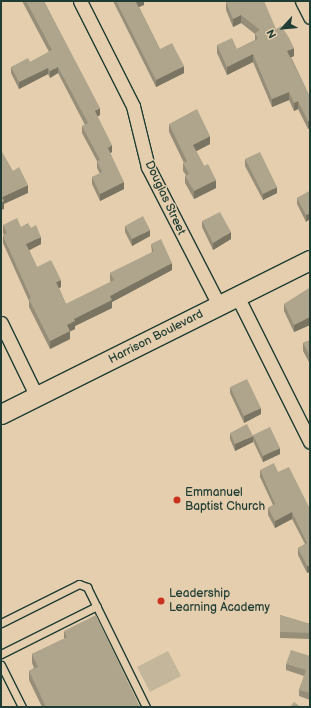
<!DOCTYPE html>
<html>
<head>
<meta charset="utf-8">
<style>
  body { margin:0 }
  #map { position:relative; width:311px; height:708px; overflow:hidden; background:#e5ceae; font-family:"Balsamiq Sans",sans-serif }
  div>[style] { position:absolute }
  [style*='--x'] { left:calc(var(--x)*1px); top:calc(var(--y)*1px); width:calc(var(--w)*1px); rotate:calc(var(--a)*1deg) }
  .green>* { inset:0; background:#c4b69a }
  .roads { filter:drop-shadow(1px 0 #1f3d34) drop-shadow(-1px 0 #1f3d34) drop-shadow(0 1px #1f3d34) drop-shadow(0 -1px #1f3d34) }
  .lane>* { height:7px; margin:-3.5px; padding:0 3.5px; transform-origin:3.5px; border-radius:3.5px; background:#e5ceae }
  .street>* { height:13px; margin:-6.5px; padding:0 6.5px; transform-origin:6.5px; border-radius:6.5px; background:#e5ceae }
  .secondary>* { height:19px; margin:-9.5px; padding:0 9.5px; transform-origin:9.5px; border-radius:9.5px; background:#e5ceae }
  .wall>* { inset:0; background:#968e78 }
  .shaded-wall>* { inset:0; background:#7a7462 }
  .building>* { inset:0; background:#aea58c }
  .dots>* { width:11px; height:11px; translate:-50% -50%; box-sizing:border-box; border:2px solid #e5ceae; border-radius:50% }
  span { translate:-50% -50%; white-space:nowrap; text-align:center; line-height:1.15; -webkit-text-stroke:3px #e5ceae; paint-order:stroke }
  .street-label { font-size:12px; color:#1f3d34 }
  .poi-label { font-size:12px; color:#1f3d34 }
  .left { translate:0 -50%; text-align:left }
  .frame { position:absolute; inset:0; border:2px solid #1f3d34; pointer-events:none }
  .north { position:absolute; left:263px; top:8px; width:40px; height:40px; -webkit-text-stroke:3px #e5ceae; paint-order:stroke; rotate:243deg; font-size:11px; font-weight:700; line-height:16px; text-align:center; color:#1f3d34 }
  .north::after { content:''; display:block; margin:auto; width:14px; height:18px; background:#1f3d34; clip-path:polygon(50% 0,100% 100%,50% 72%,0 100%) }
</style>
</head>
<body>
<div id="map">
  <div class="green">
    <i style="clip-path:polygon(168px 651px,181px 676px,150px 692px,137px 667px)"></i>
  </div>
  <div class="roads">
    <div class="lane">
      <i style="--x:1;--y:623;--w:87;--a:-26.6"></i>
      <i style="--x:79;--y:584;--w:9;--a:21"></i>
      <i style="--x:87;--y:587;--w:134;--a:63.8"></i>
      <i style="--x:1;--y:654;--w:107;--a:-26.6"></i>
      <i style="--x:1;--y:665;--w:47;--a:63.4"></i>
    </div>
    <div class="street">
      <i style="--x:80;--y:1;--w:118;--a:63.2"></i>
      <i style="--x:133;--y:106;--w:63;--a:76.2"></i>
      <i style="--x:148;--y:167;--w:155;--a:62.8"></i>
      <i style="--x:302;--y:1;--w:18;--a:63"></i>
      <i style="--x:237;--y:296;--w:163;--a:63.4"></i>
      <i style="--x:1;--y:323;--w:82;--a:64.1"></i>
    </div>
    <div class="secondary">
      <i style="--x:1;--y:414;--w:345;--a:-26.5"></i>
    </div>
  </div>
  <div class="wall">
    <i style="clip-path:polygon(22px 1px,44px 1px,100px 115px,97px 116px,112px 152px,110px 153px,124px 189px,100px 201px,92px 184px,92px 177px,100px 174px,97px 168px,97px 161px,82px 133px,82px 126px,85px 125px,58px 73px,50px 78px,48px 74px,19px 89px,11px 73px,11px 67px,30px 62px,49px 52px)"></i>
    <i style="clip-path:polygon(113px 1px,144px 1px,144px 5px,139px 7px,160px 49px,184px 73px,156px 87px)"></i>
    <i style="clip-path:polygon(226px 2px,276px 29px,294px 56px,291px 57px,309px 95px,308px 129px,298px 109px,294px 111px,289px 100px,272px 107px,253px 62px,227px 75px,217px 53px,217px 45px,237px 49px,255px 40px,255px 34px,241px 23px,233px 27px,226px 10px)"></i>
    <i style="clip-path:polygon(169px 124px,210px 144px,196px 151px,216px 188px,194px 199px,185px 183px,185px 176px,186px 175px,183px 171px,183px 163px,184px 163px,169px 132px)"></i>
    <i style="clip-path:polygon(245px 159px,277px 193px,263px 200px,245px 166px)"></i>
    <i style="clip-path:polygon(310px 191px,306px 222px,297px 204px,297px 198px)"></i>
    <i style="clip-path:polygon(202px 221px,231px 239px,213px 250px,202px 227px)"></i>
    <i style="clip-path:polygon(3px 225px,31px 228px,41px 244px,29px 250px,37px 267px,61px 287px,59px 288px,66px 304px,111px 282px,110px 281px,110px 273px,152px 253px,151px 244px,172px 270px,112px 302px,112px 308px,75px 326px,75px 329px,70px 331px,70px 339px,50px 349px,29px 307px,29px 301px,3px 243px,3px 236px,4px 235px,3px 233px)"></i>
    <i style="clip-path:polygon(125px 226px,150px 236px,132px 246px,125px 232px)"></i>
    <i style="clip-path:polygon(310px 290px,310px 325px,294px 332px,284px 311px,284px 304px)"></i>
    <i style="clip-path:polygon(310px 340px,310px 364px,303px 351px,303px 343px)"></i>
    <i style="clip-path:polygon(230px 387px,261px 414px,244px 423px,230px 393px)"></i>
    <i style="clip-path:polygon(230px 433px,253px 442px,235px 451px,230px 439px)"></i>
    <i style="clip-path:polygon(253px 435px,280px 454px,263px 462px,253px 441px)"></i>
    <i style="clip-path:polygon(260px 470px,278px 472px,310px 509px,307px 573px,298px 555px,298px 548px,305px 544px,292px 519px,275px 528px,268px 515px,268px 508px,273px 505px,260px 477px)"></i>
    <i style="clip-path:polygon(280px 615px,310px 624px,310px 639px,280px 638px)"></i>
    <i style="clip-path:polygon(64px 631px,140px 707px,42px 707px,29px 680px,29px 671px,34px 668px,32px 663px,32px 654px,64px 639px)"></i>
    <i style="clip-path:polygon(310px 656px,310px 700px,299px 696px,299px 690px,304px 676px,286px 670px,286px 664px)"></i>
  </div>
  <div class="shaded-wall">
    <i style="clip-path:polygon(137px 1px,144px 1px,144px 5px,136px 8px,136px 2px)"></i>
    <i style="clip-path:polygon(241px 15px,241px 23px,233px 27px,233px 19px)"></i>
    <i style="clip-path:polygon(294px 48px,294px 56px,287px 59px,287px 51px)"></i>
    <i style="clip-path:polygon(253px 54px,253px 62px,227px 75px,227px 67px)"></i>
    <i style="clip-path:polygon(184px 66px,184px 73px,156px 87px,156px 80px)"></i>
    <i style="clip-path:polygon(58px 67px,58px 73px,50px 78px,50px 71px)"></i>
    <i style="clip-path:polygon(48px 68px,48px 74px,19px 89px,19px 82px)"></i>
    <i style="clip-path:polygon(289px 92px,289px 100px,272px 107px,272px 99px)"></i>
    <i style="clip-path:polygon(298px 101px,298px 109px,294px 111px,294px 103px)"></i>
    <i style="clip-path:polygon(100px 108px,100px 115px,95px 118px,95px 111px)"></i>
    <i style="clip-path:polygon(310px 120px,310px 128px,308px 129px,308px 121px)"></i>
    <i style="clip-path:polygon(210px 136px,210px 144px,193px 153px,193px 145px)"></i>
    <i style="clip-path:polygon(112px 145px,112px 152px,108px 154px,108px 148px)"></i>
    <i style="clip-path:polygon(216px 180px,216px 188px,194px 199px,194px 191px)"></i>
    <i style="clip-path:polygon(124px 182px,124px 189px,100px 201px,100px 194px)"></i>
    <i style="clip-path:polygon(28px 185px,28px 193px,4px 204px,4px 209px,1px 210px,1px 203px,2px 197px)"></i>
    <i style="clip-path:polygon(277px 187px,277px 193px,263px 200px,263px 194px)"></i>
    <i style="clip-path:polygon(310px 213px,310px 219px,306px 222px,306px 215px)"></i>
    <i style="clip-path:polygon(150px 230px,150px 236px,132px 246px,132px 239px)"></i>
    <i style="clip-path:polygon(231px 232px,231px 239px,213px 250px,213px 243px)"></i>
    <i style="clip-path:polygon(41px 237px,41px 244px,26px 252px,26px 244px)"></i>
    <i style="clip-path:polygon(172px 263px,172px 270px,112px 302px,112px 308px,75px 326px,75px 329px,67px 333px,67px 325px,74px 319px,110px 296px)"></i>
    <i style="clip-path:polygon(61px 280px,61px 287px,56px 290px,56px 282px)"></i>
    <i style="clip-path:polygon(310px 317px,310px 325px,294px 332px,294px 325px)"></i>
    <i style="clip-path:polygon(70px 331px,70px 339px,50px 349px,50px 341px)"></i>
    <i style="clip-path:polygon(261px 408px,261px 414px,244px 423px,244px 416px)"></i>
    <i style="clip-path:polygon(253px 436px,253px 442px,235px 451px,235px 444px)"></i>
    <i style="clip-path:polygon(280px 448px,280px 454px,263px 462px,263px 456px)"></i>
    <i style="clip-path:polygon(292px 512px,292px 519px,275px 528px,275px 521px)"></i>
    <i style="clip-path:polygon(310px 565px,310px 572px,307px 573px,307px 566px)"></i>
  </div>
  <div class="building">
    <i style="clip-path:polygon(26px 1px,44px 1px,100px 108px,95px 111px,112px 145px,108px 148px,124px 182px,100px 194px,92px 177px,102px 172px,97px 161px,100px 160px,82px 126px,88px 123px,58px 67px,50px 71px,48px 68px,19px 82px,11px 67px,28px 58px,30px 62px,52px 50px)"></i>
    <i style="clip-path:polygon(116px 1px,137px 1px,136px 2px,160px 49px,172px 43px,184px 66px,156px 80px)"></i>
    <i style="clip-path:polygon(227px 1px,264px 1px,276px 29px,281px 26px,288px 36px,294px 48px,287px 51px,309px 95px,310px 95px,310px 120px,308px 121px,298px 101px,294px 103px,289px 92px,272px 99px,253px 54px,227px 67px,217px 45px,232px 38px,237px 49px,258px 39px,255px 33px,260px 30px,241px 15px,233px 19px,226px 2px)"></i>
    <i style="clip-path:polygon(197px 109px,210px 136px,193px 145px,204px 166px,208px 164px,216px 180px,194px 191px,185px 176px,189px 174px,183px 163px,187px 161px,169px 124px)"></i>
    <i style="clip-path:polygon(1px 150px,13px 171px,19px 167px,28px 185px,2px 197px,4px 201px,1px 203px)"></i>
    <i style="clip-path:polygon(260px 152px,277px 187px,263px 194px,245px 159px)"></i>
    <i style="clip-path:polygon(310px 191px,310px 213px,306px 215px,297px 198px)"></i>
    <i style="clip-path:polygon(220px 212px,231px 232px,213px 243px,202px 221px)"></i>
    <i style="clip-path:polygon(143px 216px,150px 230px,132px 239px,125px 226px)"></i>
    <i style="clip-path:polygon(17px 218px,21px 227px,28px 223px,31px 228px,36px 225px,41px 237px,26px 244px,37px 267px,51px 260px,61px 280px,56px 282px,66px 304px,114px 280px,110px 273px,154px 251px,151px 244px,161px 239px,172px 263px,110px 296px,112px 300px,74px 319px,75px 321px,67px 325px,70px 331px,50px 341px,29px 299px,31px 298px,3px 236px,7px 233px,3px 225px)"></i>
    <i style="clip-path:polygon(309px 288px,310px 290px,310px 317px,294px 325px,284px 304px)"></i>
    <i style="clip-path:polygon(310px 340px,310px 356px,303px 343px)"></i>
    <i style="clip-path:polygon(247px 379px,261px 408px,244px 416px,230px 387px)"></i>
    <i style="clip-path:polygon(247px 424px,253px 436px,235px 444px,230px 433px)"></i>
    <i style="clip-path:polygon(270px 427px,280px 448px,263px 456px,253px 435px)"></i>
    <i style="clip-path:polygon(274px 463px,278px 472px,289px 467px,310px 509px,310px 565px,307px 566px,298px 548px,307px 543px,292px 512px,275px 521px,268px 508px,275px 504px,260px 470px)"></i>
    <i style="clip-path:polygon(96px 615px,140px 707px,46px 707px,29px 671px,38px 667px,32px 654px,67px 637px,64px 631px)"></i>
    <i style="clip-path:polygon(280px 615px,310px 624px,310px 633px,280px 632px)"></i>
    <i style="clip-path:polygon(291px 650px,310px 656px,310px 693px,299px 690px,306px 670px,286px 664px)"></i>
    <i style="clip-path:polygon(294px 702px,301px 707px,290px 707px)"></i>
  </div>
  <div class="dots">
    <i style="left:177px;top:500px;background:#c8321e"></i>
    <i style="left:161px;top:601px;background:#c8321e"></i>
  </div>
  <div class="street-label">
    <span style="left:165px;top:198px;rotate:65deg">Douglas Street</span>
    <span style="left:156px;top:337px;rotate:-27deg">Harrison Boulevard</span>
  </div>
  <div class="poi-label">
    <span class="left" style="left:185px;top:500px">Emmanuel<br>Baptist Church</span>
    <span class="left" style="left:169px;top:601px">Leadership<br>Learning Academy</span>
  </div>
  <div class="frame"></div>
  <div class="north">N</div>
</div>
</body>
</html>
